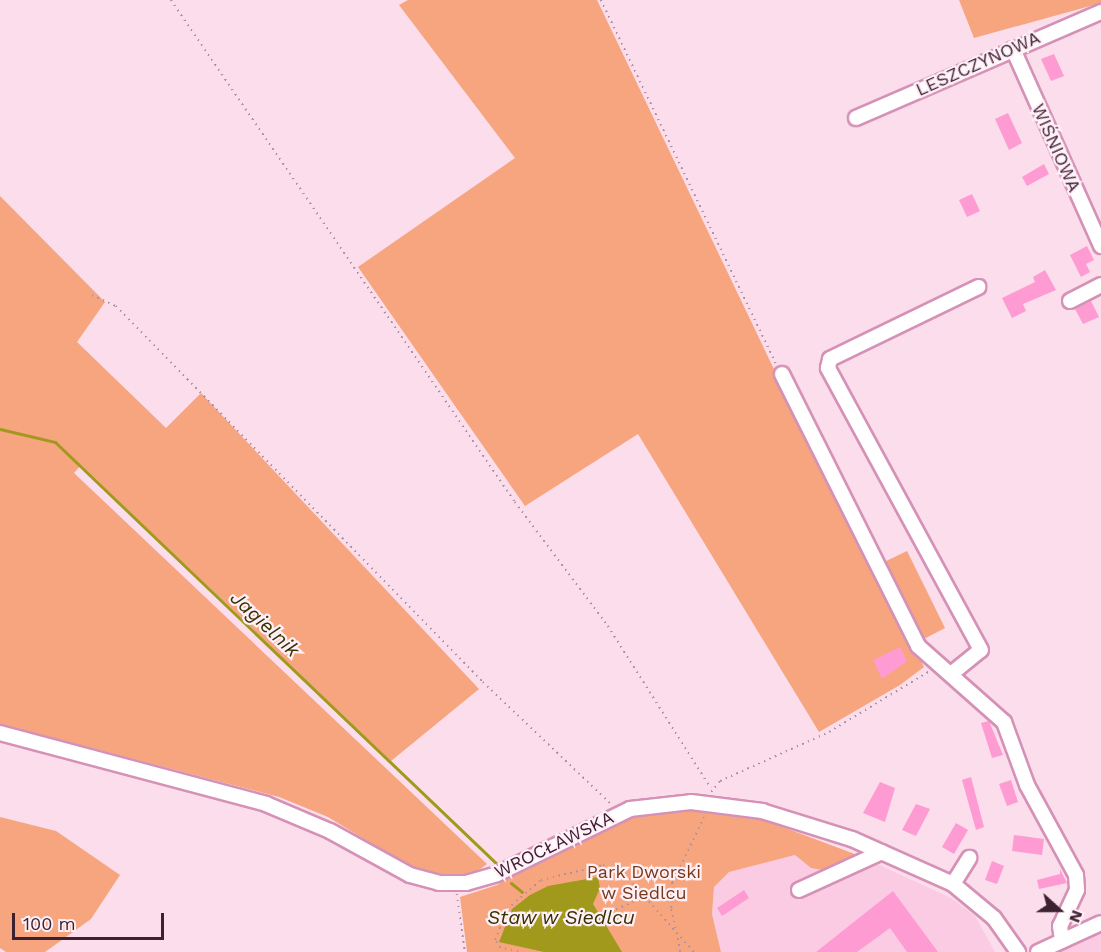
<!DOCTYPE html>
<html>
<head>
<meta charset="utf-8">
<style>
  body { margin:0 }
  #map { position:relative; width:1101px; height:952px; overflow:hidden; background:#fbddec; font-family:"Work Sans",sans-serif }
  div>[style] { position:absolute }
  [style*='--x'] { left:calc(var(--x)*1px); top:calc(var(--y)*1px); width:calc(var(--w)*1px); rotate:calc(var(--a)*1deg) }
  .built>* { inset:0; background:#fbcbe4 }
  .green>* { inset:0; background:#f6a57e }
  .water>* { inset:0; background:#a1991c }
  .stream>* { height:3px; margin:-1.5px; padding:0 1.5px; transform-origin:1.5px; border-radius:1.5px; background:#a1991c }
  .building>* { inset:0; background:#fe9bd3 }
  .path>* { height:1.5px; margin-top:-0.75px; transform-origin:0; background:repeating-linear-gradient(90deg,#ad909f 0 1.5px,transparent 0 6px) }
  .roads { filter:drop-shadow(2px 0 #d591b6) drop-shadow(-2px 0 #d591b6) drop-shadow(0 2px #d591b6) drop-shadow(0 -2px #d591b6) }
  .minor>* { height:14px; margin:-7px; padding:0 7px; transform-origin:7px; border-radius:7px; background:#fff }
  span { translate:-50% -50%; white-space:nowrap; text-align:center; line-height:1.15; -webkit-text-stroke:4.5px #ffeff7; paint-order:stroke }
  .street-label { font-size:18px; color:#3c2130 }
  .park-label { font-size:18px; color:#783918 }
  .water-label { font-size:20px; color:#353200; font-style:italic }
  .north { position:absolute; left:1029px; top:880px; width:60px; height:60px; -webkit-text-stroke:4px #ffeff7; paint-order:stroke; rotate:111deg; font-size:16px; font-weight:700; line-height:24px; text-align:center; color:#3c2130 }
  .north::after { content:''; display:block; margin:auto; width:21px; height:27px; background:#3c2130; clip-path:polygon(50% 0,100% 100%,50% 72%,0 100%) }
  .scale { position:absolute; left:12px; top:913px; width:152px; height:27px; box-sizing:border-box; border:3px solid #3c2130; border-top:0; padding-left:8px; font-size:18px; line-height:21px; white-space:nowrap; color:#3c2130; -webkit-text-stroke:4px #ffeff7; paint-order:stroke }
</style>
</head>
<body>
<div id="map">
  <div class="built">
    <i style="clip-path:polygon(795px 855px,811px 868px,860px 856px,951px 898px,975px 916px,995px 952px,721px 952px,712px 914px,714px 887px,729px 872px)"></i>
    <i style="clip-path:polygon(1101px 931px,1101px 952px,1054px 952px)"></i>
  </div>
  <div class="green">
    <i style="clip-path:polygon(408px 0,597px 0,783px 388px,924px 667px,900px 685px,819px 732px,638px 434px,525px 506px,358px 267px,515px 158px,399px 5px)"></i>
    <i style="clip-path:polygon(959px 0,1101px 0,1101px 3px,974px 38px)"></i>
    <i style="clip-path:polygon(0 196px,105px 302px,77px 342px,166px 428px,201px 393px,479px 689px,391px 761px,81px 465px,74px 473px,487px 864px,472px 875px,447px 879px,417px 871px,328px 817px,279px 797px,0 724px)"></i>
    <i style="clip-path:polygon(907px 551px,945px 628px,920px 641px,882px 563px)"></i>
    <i style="clip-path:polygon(670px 808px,748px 814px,860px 856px,834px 872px,811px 868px,795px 855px,729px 872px,714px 887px,712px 914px,721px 952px,467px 952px,460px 897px,497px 885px,597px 827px)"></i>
    <i style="clip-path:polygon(0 817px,56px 831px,120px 875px,91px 919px,45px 952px,6px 952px,0 948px)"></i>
  </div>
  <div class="water">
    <i style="clip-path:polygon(598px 877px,600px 888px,593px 904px,622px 952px,544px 952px,499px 942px,512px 909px,530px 895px,548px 886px)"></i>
  </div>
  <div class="stream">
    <i style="--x:0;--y:429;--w:57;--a:13.3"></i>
    <i style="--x:55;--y:442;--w:613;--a:43.68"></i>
    <i style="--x:511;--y:883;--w:14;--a:39"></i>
  </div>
  <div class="building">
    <i style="clip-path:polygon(1054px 54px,1064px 76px,1051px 81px,1041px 59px)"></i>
    <i style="clip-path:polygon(1008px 113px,1022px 143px,1009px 150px,995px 119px)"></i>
    <i style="clip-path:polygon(1044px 164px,1049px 174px,1027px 186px,1022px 177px)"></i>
    <i style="clip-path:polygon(972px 194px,980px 211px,967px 217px,959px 200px)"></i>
    <i style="clip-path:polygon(1087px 246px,1094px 260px,1086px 264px,1090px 272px,1081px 277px,1070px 255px)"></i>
    <i style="clip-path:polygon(1045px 270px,1056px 290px,1023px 304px,1026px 311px,1012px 318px,1002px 298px,1035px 282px,1033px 277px)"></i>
    <i style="clip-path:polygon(1091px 301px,1099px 317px,1083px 324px,1075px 309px)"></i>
    <i style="clip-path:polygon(900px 647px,907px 661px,882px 679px,873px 660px)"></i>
    <i style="clip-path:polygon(989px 721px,1003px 755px,992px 758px,981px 723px)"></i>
    <i style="clip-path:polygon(971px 777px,984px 827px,976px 830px,962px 780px)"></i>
    <i style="clip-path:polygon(1011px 780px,1018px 802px,1007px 806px,999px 784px)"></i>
    <i style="clip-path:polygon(880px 782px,895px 788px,885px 822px,863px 813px)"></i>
    <i style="clip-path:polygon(916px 804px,930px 809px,916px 836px,902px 830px)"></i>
    <i style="clip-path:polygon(956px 823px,968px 830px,954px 854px,942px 847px)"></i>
    <i style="clip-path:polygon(1014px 835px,1044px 839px,1042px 855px,1012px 851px)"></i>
    <i style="clip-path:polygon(992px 861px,1004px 866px,997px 884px,985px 880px)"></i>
    <i style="clip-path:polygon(1060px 869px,1067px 883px,1039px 889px,1037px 880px,1060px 874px)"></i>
    <i style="clip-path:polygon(744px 890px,749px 898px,722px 916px,717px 908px)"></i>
    <i style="clip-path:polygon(893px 891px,938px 952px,907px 952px,890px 928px,857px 952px,816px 952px)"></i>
  </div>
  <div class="path">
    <i style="--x:171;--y:0;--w:609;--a:55.58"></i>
    <i style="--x:515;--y:502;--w:155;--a:53.1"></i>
    <i style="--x:608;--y:626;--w:192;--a:57.6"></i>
    <i style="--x:601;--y:0;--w:403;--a:64.3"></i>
    <i style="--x:92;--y:295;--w:26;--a:25"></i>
    <i style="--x:116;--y:306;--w:525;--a:45.69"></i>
    <i style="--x:483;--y:682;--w:178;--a:43.6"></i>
    <i style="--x:711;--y:792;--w:14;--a:-51"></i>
    <i style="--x:720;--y:781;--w:120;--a:-24.2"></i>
    <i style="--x:829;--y:732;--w:116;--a:-31.2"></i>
    <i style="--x:457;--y:894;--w:59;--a:82.1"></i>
    <i style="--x:605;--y:914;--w:43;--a:-23"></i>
    <i style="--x:518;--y:952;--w:18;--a:-167"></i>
    <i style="--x:500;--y:948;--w:9;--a:-122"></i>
    <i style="--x:495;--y:940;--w:33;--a:-69"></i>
    <i style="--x:507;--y:909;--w:45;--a:-40.5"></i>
    <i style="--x:541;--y:880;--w:64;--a:-13.6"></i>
    <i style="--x:603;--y:865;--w:30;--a:28"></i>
    <i style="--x:629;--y:879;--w:98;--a:48.3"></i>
    <i style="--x:680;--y:952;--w:45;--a:-101.6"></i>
    <i style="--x:671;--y:908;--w:25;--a:-88"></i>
    <i style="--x:672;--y:883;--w:73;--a:-64.1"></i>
  </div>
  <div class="roads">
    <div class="minor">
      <i style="--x:1013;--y:49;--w:216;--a:65.9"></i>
      <i style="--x:856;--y:118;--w:267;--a:-23.4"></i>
      <i style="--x:1070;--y:301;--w:35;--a:-27"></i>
      <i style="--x:782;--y:374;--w:304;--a:63.4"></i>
      <i style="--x:918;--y:646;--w:115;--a:41.5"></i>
      <i style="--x:1004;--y:722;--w:67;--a:69.9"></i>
      <i style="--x:1027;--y:785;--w:102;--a:61.4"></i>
      <i style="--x:1076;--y:875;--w:15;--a:86"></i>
      <i style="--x:1077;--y:890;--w:40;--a:115"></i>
      <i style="--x:1060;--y:926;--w:15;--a:82"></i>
      <i style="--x:951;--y:674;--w:38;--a:-39"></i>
      <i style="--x:981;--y:650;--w:321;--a:-118.5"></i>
      <i style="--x:828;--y:368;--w:9;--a:-77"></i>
      <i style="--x:830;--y:359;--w:165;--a:-25.9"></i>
      <i style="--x:0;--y:733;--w:275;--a:14.9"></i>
      <i style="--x:266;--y:804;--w:69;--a:22.9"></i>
      <i style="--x:330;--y:831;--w:91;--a:28.8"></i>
      <i style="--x:410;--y:875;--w:30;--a:15"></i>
      <i style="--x:439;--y:883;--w:27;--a:0"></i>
      <i style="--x:466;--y:883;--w:32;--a:-16"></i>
      <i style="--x:497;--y:874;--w:148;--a:-26"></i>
      <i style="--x:630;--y:809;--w:61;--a:-6.5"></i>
      <i style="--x:691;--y:802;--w:72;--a:7.2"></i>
      <i style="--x:762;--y:811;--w:94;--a:17.3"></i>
      <i style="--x:852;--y:839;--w:111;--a:24"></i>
      <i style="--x:953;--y:884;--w:53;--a:39.7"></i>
      <i style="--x:994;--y:918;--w:42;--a:54.8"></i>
      <i style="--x:953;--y:884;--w:31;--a:-58"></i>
      <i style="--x:799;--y:890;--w:91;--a:-24.6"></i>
      <i style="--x:1038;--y:952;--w:69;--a:-24.7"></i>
    </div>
  </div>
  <div class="street-label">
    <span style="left:978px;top:64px;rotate:-24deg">LESZCZYNOWA</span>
    <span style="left:1056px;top:148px;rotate:66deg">WIŚNIOWA</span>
    <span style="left:554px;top:845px;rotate:-26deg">WROCŁAWSKA</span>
  </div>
  <div class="park-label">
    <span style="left:644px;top:883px">Park Dworski<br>w Siedlcu</span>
  </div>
  <div class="water-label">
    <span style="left:265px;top:624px;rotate:43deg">Jagielnik</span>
    <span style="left:561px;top:917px">Staw w Siedlcu</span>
  </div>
  <div class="north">N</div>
  <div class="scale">100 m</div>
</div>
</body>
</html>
